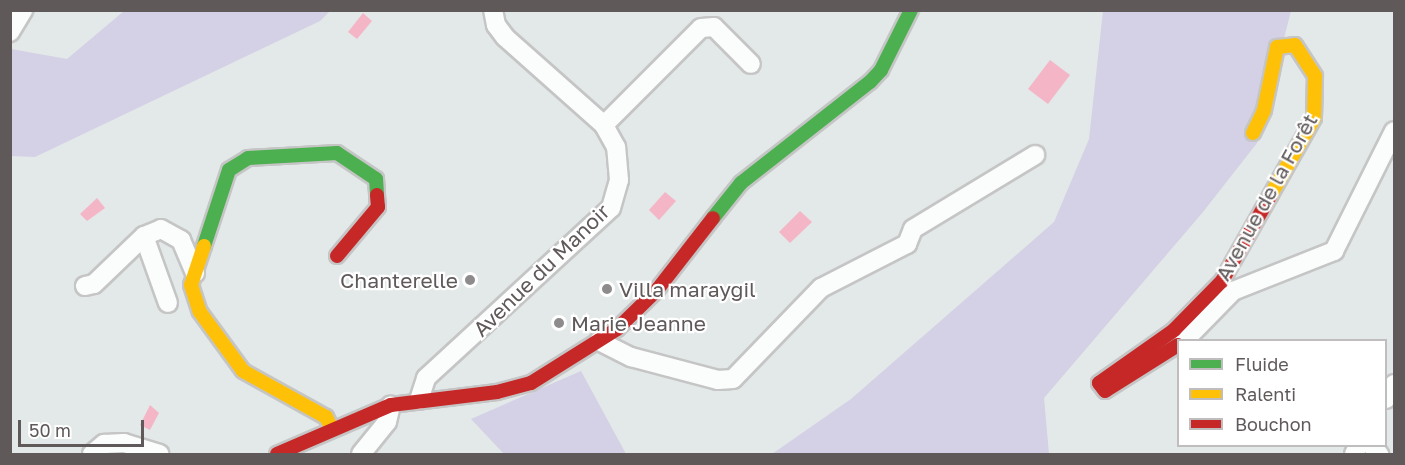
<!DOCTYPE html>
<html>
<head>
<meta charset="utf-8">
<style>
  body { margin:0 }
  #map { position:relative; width:1405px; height:465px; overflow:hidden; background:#e3e8e8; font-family:"Golos Text",sans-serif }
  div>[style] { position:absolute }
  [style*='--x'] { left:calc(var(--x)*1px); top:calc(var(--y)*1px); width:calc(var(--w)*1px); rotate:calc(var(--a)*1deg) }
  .green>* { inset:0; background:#d4d0e5 }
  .water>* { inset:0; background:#f4b6c7 }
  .roads { filter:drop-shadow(2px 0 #c5c5c5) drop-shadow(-2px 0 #c5c5c5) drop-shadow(0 2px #c5c5c5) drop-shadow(0 -2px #c5c5c5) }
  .street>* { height:18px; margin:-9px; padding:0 9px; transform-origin:9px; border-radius:9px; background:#fbfcfc }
  .fast>* { height:14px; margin:-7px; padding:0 7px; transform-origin:7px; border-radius:7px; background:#4caf50 }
  .slow>* { height:14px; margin:-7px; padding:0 7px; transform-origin:7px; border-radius:7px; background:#ffc107 }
  .jam>* { height:14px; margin:-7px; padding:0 7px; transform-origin:7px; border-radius:7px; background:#c62828 }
  .dots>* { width:16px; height:16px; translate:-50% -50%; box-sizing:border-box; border:3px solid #fff; border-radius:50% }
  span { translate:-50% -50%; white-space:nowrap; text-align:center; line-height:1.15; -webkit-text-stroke:4.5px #fff; paint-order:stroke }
  .street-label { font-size:21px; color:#60595a }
  .poi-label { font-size:21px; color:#60595a }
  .right { translate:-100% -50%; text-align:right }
  .left { translate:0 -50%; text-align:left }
  .frame { position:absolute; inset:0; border:12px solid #60595a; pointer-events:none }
  .legend { position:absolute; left:1177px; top:339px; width:210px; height:108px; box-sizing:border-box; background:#fff; border:2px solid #bfbdbd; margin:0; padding:8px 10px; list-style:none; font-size:18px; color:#60595a }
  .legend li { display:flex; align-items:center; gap:12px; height:30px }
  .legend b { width:30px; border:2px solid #bfbdbd }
  .scale { position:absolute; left:18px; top:420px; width:126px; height:27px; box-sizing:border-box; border:3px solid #60595a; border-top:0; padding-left:8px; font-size:18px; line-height:21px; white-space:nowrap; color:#60595a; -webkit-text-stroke:4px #fff; paint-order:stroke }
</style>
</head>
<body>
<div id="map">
  <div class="green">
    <i style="clip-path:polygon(124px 11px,124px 10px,330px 11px,320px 21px,35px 157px,11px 156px,11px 49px,67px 59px)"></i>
    <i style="clip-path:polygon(1103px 11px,1291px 11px,1257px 143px,1203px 212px,1044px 398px,1049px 454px,772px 454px,851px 399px,1054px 222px,1089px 139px)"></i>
    <i style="clip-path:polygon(581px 371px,626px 454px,504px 454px,471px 419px)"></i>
  </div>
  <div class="water">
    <i style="clip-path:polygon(363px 13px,372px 21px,357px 39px,348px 32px)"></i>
    <i style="clip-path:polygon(1050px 60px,1070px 75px,1048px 104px,1028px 89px)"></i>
    <i style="clip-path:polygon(665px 192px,676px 201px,659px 220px,649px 210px)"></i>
    <i style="clip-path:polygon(97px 198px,105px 208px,87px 221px,80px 214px)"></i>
    <i style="clip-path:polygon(800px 211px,812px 222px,790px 243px,779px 232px)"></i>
    <i style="clip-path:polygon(150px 405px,159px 413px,150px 430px,140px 425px)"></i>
  </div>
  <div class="roads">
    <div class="street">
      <i style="--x:10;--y:32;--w:26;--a:-59"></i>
      <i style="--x:604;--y:125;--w:137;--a:-45"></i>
      <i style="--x:701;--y:28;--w:13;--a:-4"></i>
      <i style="--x:714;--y:27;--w:52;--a:45"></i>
      <i style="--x:144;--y:236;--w:71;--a:70.3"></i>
      <i style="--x:85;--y:286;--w:9;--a:-13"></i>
      <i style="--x:94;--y:284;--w:69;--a:-43.8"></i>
      <i style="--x:144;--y:236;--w:18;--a:-22"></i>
      <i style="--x:161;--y:229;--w:23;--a:29"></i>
      <i style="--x:181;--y:240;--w:36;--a:67"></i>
      <i style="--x:1185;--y:340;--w:69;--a:-45.6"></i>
      <i style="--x:1233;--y:291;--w:109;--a:-21.6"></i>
      <i style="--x:1334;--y:251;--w:134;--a:-63.4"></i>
      <i style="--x:599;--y:341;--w:36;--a:27"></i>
      <i style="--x:631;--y:357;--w:90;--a:14.8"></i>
      <i style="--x:718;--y:380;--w:15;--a:-4"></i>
      <i style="--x:733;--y:379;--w:127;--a:-46"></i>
      <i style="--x:821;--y:288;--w:97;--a:-27.1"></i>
      <i style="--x:907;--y:244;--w:16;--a:-68"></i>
      <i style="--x:913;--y:229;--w:143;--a:-31.2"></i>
      <i style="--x:1386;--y:399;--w:17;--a:-62"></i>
      <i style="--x:419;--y:400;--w:23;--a:-72"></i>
      <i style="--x:426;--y:378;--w:251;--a:-42.6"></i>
      <i style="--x:611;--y:208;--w:29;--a:-74"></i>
      <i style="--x:619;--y:180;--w:33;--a:-95"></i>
      <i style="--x:616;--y:147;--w:25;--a:-119"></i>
      <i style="--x:604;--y:125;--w:132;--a:-138.4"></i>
      <i style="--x:505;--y:37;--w:15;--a:-127"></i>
      <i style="--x:496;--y:25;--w:15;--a:-101"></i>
      <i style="--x:1372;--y:446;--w:11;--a:49"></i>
      <i style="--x:92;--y:454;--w:16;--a:-40"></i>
      <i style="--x:104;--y:444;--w:20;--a:-3"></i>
      <i style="--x:124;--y:443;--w:37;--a:17"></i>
      <i style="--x:361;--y:454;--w:41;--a:-50.9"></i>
      <i style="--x:387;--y:422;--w:17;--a:-77"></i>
      <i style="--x:1354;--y:454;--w:9;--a:-63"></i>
    </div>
    <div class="fast">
      <i style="--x:713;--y:218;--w:45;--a:-51.3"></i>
      <i style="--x:741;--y:183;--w:164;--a:-38.1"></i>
      <i style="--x:870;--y:82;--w:16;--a:-47"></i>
      <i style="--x:881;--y:70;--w:67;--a:-63.4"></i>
      <i style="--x:204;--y:246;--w:80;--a:-71.8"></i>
      <i style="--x:229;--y:170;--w:22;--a:-32"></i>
      <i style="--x:248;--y:158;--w:89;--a:-3.2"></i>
      <i style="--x:337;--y:153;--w:47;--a:33.7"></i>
      <i style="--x:376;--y:179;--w:16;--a:86"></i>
    </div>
    <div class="slow">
      <i style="--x:1253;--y:133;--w:25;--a:-64"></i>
      <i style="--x:1264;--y:110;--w:64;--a:-78.3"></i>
      <i style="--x:1277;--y:47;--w:18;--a:-6"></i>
      <i style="--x:1295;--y:45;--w:37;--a:57"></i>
      <i style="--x:1315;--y:76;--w:42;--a:91.4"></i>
      <i style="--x:1314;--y:118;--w:90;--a:119.4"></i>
      <i style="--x:204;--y:246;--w:41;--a:108.4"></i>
      <i style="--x:191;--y:285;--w:28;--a:72"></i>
      <i style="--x:200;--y:312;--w:73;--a:53.9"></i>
      <i style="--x:243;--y:371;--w:95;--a:29"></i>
      <i style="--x:326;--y:417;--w:13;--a:63"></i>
    </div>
    <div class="jam">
      <i style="--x:337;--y:256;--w:64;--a:-50.1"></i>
      <i style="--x:378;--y:207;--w:12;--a:-95"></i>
      <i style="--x:1178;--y:345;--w:86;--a:147.8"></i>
      <i style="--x:1105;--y:391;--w:10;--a:-127"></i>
      <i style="--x:1099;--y:383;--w:92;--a:-35.2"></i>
      <i style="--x:1174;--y:330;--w:69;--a:-45.6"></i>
      <i style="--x:1222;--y:281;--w:98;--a:-60.5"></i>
      <i style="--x:277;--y:454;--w:124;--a:-23.3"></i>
      <i style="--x:391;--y:405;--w:107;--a:-7"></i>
      <i style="--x:497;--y:392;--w:35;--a:-15"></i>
      <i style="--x:531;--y:383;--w:102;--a:-32.1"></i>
      <i style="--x:617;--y:329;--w:56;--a:-44.3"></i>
      <i style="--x:657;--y:290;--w:91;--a:-52.1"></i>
    </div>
  </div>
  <div class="dots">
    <i style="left:470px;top:280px;background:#8e8b8c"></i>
    <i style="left:607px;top:289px;background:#8e8b8c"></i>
    <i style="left:559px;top:323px;background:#8e8b8c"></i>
  </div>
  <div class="street-label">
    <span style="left:1266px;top:197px;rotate:-61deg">Avenue de la Forêt</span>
    <span style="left:541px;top:270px;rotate:-44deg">Avenue du Manoir</span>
  </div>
  <div class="poi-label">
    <span class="right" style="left:458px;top:280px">Chanterelle</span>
    <span class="left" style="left:619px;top:289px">Villa maraygil</span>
    <span class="left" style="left:571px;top:323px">Marie Jeanne</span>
  </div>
  <div class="frame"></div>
  <ul class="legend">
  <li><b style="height:8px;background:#4caf50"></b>Fluide</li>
  <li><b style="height:8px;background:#ffc107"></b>Ralenti</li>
  <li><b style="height:8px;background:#c62828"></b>Bouchon</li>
  </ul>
  <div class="scale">50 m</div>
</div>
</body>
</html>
